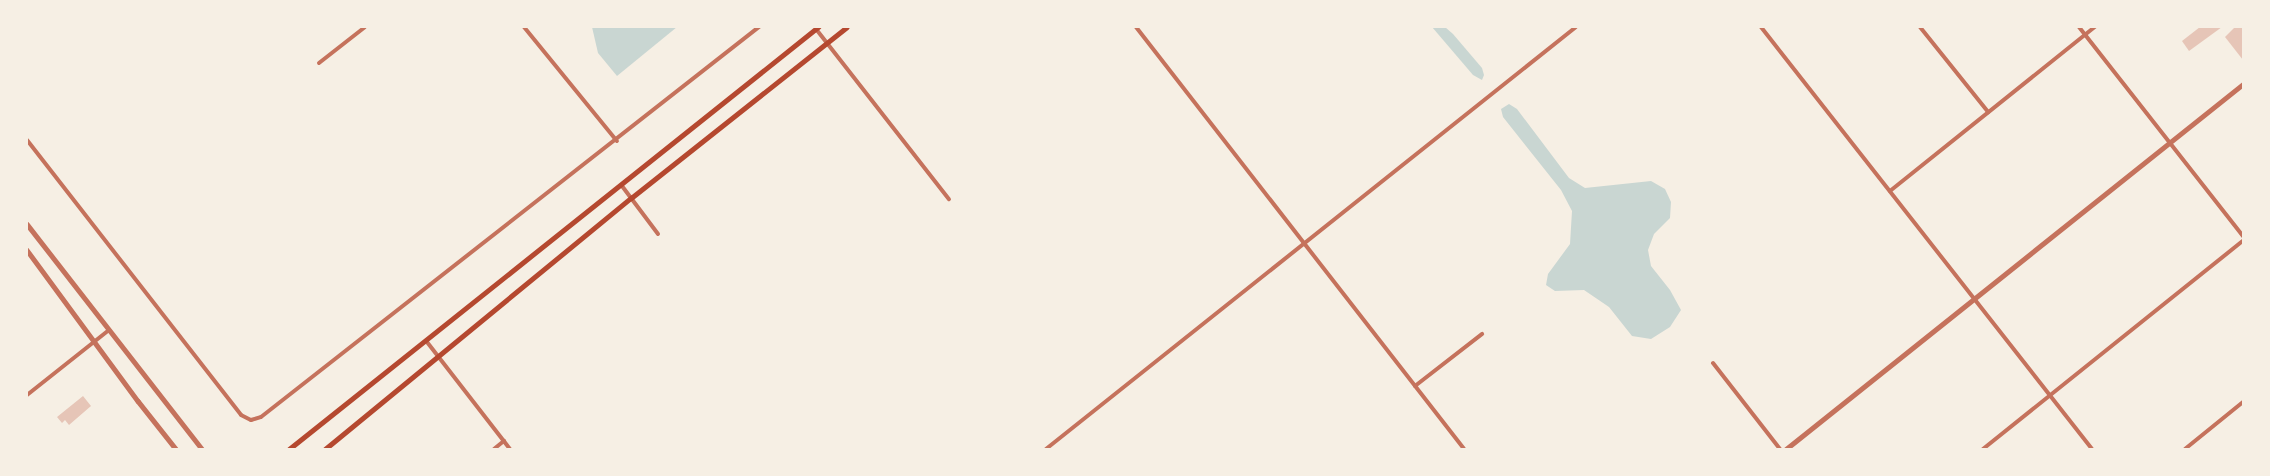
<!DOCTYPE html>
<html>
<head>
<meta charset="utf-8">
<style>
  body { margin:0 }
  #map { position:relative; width:2270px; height:476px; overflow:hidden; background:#f6efe4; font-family:Inter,sans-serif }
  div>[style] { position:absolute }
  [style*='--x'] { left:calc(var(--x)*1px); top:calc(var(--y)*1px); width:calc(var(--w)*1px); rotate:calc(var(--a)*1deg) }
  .water>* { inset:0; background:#c9d6d2 }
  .building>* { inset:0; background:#e6c5b7 }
  .minor>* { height:4px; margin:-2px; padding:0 2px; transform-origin:2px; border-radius:2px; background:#c5725c }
  .tertiary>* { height:4.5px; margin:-2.25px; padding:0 2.25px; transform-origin:2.25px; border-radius:2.25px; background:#c5725c }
  .primary>* { height:5px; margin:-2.5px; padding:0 2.5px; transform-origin:2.5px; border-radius:2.5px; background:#b5482f }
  span { translate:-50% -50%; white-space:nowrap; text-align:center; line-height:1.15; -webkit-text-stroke:5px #f6efe4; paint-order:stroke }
  .frame { position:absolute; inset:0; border:28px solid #f6efe4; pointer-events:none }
</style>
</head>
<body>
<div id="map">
  <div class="water">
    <i style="clip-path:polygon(592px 27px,677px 27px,617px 76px,598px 53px)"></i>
    <i style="clip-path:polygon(1432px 27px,1445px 27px,1453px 34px,1482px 68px,1484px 75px,1482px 80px,1473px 75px)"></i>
    <i style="clip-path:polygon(1509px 104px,1517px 109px,1569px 178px,1585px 188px,1651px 181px,1665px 189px,1671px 202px,1670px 218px,1654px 234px,1648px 250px,1651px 266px,1670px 290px,1681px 310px,1670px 327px,1651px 339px,1632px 336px,1609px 307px,1584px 290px,1555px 291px,1546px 285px,1548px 274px,1570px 244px,1572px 211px,1561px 190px,1503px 117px,1501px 109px)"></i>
  </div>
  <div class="building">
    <i style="clip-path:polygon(2200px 27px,2222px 27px,2189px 51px,2182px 41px)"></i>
    <i style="clip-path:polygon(2235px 27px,2243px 27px,2243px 60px,2225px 37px)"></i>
    <i style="clip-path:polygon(83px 396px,91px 406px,69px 425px,65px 420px,62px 423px,57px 417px)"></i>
  </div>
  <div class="minor">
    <i style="--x:524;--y:27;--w:147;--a:50.8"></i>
    <i style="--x:1136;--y:27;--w:534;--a:52.14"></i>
    <i style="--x:1761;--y:27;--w:536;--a:51.89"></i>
    <i style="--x:1920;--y:27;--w:109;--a:51.3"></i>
    <i style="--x:2079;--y:27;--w:266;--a:51.9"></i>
    <i style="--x:816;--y:29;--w:216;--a:52"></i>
    <i style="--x:319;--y:63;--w:58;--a:-38"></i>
    <i style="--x:27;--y:140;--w:348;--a:52.1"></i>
    <i style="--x:241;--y:415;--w:11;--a:27"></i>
    <i style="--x:251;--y:420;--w:10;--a:-17"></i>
    <i style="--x:261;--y:417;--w:633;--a:-38.07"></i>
    <i style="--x:622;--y:186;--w:60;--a:53.1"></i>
    <i style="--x:1890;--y:191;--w:263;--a:-38.7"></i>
    <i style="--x:427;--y:342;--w:135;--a:52.2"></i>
    <i style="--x:1713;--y:363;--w:109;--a:52.1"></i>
    <i style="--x:1415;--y:386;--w:85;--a:-37.8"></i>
    <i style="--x:27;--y:395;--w:105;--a:-38.4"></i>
    <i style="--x:494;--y:449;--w:13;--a:-39"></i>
    <i style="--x:1046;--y:449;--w:677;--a:-38.53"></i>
    <i style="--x:1983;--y:449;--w:333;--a:-38.7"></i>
    <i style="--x:2185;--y:449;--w:75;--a:-39"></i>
  </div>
  <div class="tertiary">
    <i style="--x:27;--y:224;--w:285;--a:52.1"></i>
    <i style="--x:27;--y:250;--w:187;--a:53.7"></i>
    <i style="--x:138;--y:401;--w:61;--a:51.6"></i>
    <i style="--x:1786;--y:449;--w:585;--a:-38.61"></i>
  </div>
  <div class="primary">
    <i style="--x:289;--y:449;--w:677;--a:-38.58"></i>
    <i style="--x:325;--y:449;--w:396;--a:-39.4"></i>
    <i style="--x:631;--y:198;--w:275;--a:-38.4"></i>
  </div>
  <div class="frame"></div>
</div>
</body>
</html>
